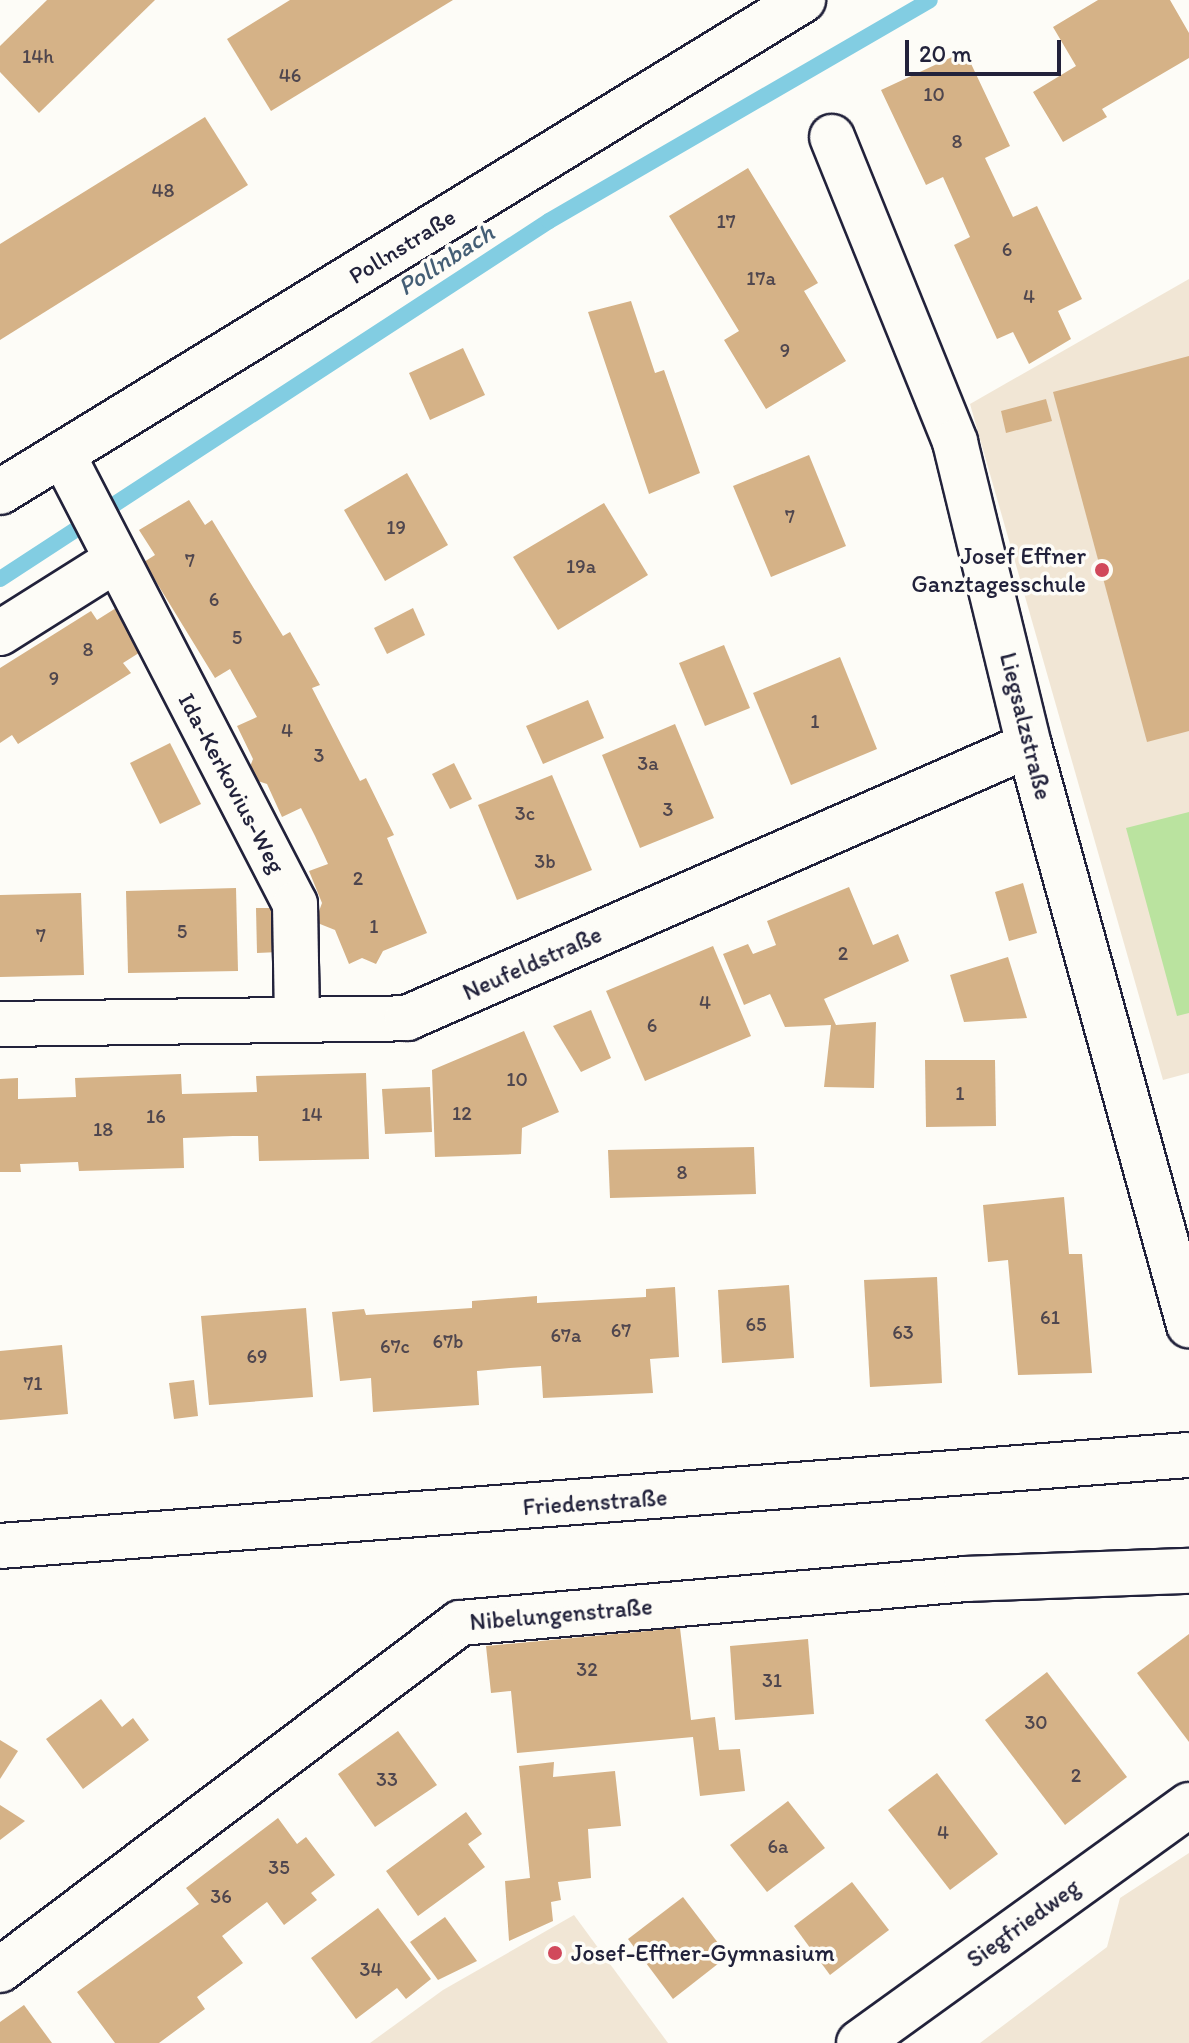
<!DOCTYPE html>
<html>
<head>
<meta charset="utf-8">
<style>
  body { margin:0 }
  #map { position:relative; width:1189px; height:2043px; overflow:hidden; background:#fdfcf7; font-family:Itim,sans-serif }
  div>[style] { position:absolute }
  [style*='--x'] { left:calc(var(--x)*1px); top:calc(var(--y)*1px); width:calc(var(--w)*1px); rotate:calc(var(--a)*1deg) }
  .built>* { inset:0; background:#f1e6d5 }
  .green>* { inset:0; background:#bae39f }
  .stream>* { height:16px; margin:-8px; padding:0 8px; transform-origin:8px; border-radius:8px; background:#82cde2 }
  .building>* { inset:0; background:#d5b287 }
  .roads { filter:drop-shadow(2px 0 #22223b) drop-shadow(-2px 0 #22223b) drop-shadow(0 2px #22223b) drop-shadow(0 -2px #22223b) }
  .minor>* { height:44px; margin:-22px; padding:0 22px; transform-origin:22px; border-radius:22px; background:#fdfcf7 }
  .dots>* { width:22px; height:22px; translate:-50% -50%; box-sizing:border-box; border:4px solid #fdfcf7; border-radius:50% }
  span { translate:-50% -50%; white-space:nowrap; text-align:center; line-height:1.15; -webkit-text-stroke:7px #fdfcf7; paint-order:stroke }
  .number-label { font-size:20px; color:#4f464e }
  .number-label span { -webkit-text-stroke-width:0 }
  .street-label { font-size:24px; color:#22223b }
  .poi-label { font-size:24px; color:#22223b }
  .right { translate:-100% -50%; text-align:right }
  .left { translate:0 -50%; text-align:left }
  .water-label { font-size:26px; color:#445e75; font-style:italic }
  .scale { position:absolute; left:905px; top:40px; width:156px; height:36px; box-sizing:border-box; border:4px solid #22223b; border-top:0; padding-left:10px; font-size:24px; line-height:28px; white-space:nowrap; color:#22223b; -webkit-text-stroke:6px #fdfcf7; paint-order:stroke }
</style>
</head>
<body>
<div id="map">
  <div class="built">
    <i style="clip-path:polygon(1189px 279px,1189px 1073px,1163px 1080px,970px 404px)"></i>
    <i style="clip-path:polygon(1189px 1853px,1189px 2043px,980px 2043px,1107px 1947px,1120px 1898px)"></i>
    <i style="clip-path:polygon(574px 1915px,668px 2043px,370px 2043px,443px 1990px)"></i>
  </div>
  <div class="green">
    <i style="clip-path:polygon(1189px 812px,1189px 1013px,1177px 1016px,1126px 828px)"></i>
  </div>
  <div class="stream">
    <i style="--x:0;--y:579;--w:655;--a:-33.11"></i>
    <i style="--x:549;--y:221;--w:440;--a:-30.1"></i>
  </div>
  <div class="building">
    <i style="clip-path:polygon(47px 0,155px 0,39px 113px,0 72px,0 46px)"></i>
    <i style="clip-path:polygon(290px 0,453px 0,271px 111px,227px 39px)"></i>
    <i style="clip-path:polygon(1098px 0,1170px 0,1189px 33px,1189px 58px,1102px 109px,1107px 117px,1063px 142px,1033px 92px,1076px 66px,1053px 27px)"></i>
    <i style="clip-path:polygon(965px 51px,1010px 146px,985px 158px,1013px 217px,1037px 206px,1082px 299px,1058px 311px,1071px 339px,1029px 364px,1013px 332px,997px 339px,954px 245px,970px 237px,943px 177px,926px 185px,881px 90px)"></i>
    <i style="clip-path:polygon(205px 117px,248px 185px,0 340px,0 244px)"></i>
    <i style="clip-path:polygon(748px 168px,818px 283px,804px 291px,846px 361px,766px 409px,724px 340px,739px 331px,669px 216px)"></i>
    <i style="clip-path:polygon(631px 301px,655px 373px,664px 370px,700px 473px,649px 494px,588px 312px)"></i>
    <i style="clip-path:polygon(463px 348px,485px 395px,430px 420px,409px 373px)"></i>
    <i style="clip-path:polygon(1189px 356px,1189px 731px,1147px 742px,1053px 392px)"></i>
    <i style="clip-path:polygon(1046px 399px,1052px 421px,1006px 433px,1001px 411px)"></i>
    <i style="clip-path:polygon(809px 455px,846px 546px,771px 577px,733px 486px)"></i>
    <i style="clip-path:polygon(407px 473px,448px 545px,385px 581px,344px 510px)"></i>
    <i style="clip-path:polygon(189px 500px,205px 525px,212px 520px,283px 636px,290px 632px,320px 685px,312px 688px,360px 781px,366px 778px,394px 835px,387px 838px,427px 933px,383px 951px,376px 964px,362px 958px,349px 964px,335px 930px,315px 922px,322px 903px,309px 871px,328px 864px,315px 836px,301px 808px,282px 817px,267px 784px,246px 777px,253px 759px,237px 726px,257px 717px,230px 669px,215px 678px,144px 562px,155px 555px,139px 530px)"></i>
    <i style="clip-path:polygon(604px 503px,648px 575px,558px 630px,513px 557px)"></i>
    <i style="clip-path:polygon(116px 608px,142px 651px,123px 663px,131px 673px,18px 744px,12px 735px,0 743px,0 668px,91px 611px,97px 620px)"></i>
    <i style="clip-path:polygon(413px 608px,425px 635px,387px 654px,374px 628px)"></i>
    <i style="clip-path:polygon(724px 645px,750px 708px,705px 726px,679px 663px)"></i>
    <i style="clip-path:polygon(840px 657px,877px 749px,791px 785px,753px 693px)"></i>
    <i style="clip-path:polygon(588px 700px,604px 738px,543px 764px,526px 726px)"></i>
    <i style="clip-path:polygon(675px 724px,714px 818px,640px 848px,602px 755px)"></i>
    <i style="clip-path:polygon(170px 743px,201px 804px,160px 824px,130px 763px)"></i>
    <i style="clip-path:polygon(454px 763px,472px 799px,450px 809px,432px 774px)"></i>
    <i style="clip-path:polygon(552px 775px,592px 870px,517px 900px,478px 805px)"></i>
    <i style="clip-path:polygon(1023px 883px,1037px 933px,1009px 941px,995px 892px)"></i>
    <i style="clip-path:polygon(849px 887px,873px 945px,898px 934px,909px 961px,824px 999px,836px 1025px,876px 1022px,874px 1088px,824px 1087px,831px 1025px,785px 1027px,770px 994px,744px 1005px,723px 954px,748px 944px,753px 954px,776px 945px,767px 921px)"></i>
    <i style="clip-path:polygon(236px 888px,238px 971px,128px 973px,126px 891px)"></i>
    <i style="clip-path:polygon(81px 893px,84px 975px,0 977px,0 895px)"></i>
    <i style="clip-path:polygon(256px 908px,278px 908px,279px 952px,257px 953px)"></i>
    <i style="clip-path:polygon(713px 946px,751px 1036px,645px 1081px,606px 991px)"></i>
    <i style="clip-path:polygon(1008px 957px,1027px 1018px,964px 1022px,950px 975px)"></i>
    <i style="clip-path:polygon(591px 1010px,611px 1058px,581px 1072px,553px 1026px)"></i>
    <i style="clip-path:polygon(524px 1031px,559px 1112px,522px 1128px,521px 1154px,435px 1157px,432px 1070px)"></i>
    <i style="clip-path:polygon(925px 1060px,995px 1060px,996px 1126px,926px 1127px)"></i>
    <i style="clip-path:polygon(366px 1073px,369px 1159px,259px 1161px,258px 1136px,233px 1136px,183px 1138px,184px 1168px,79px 1171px,78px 1162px,20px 1164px,21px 1172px,0 1172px,0 1079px,18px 1078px,18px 1099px,76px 1097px,75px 1078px,181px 1074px,182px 1094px,257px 1092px,256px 1076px)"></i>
    <i style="clip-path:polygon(430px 1087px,432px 1132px,385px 1134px,382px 1089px)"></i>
    <i style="clip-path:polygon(754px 1147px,756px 1194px,610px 1198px,608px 1150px)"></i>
    <i style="clip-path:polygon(1064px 1197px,1069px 1254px,1082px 1254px,1092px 1373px,1018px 1375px,1008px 1260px,988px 1262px,983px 1205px)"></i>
    <i style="clip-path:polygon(937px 1277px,942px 1383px,870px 1387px,864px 1280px)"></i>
    <i style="clip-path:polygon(789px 1285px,794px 1358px,722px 1363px,718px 1290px)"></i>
    <i style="clip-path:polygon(675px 1287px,679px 1357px,650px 1359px,653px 1393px,543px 1398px,541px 1366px,510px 1368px,477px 1371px,479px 1405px,373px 1412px,371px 1378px,340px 1381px,332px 1312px,364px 1309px,366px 1315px,472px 1308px,472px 1301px,537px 1296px,537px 1303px,646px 1297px,646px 1289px)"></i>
    <i style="clip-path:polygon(306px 1308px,313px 1397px,209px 1405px,201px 1316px)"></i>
    <i style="clip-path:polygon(62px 1345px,68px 1414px,0 1420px,0 1351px)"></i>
    <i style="clip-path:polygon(194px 1380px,198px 1416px,174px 1419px,169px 1383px)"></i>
    <i style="clip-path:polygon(680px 1628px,691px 1720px,715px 1717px,719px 1750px,740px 1749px,745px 1791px,700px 1796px,693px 1737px,517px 1753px,511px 1691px,491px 1693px,486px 1646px)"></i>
    <i style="clip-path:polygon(1189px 1634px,1189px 1742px,1137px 1673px)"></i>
    <i style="clip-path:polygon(808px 1639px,814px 1714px,735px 1720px,730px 1646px)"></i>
    <i style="clip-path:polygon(1047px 1672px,1127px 1777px,1065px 1825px,985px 1720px)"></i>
    <i style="clip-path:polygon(101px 1699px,122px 1727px,133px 1718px,149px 1740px,83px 1789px,46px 1739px)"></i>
    <i style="clip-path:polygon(398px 1731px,437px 1785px,375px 1827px,338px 1774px)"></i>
    <i style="clip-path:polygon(0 1740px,18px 1751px,0 1779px)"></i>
    <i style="clip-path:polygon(554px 1762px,553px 1777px,615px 1771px,621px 1826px,588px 1829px,591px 1878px,558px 1882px,561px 1900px,551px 1902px,553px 1921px,509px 1941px,505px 1881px,530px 1878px,519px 1766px)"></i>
    <i style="clip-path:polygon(937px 1773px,998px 1854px,950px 1890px,888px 1810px)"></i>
    <i style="clip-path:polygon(788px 1801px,825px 1848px,767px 1892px,730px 1845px)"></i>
    <i style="clip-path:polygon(0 1805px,25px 1821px,0 1840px)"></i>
    <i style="clip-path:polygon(466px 1812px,482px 1834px,468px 1844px,485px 1867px,418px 1916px,386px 1871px)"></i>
    <i style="clip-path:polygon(278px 1818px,297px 1844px,306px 1837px,335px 1875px,311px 1893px,317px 1900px,284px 1925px,267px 1902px,222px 1936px,243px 1963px,197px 1997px,205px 2009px,159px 2043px,115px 2043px,77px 1992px,199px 1904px,186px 1888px)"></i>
    <i style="clip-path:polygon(852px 1882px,889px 1930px,830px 1975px,794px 1926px)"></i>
    <i style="clip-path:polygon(683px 1897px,728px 1956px,673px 1999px,628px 1939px)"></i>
    <i style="clip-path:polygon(378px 1908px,431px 1979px,406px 1999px,397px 1988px,356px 2019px,311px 1958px)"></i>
    <i style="clip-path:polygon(445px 1917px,477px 1961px,438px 1980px,410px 1942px)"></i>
    <i style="clip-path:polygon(24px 2005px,52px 2043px,0 2043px,0 2022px)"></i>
  </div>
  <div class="roads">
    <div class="minor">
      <i style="--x:832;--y:137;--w:329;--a:68"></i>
      <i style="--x:955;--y:442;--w:312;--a:76.3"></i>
      <i style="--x:1029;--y:745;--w:602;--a:74.58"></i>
      <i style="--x:63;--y:455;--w:505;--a:62.67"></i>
      <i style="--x:295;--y:904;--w:115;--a:89"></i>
      <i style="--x:0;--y:492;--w:942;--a:-31.5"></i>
      <i style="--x:0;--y:633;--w:137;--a:-32.2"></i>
      <i style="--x:0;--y:1024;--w:407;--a:-0.8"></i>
      <i style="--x:407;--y:1018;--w:679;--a:-23.7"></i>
      <i style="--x:0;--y:1546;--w:1192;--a:-4.38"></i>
      <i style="--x:0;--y:1970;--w:576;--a:-37.03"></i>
      <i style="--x:460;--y:1623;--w:508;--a:-4.97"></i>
      <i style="--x:966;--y:1579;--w:223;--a:-2.1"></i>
      <i style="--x:859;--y:2043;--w:407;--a:-35.8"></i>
    </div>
  </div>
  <div class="dots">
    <i style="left:1102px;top:570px;background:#d1495b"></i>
    <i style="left:555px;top:1953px;background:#d1495b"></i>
  </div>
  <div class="number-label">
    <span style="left:38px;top:56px">14h</span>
    <span style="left:290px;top:75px">46</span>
    <span style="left:934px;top:94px">10</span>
    <span style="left:957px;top:141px">8</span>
    <span style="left:163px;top:190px">48</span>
    <span style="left:726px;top:221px">17</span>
    <span style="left:1007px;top:249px">6</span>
    <span style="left:761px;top:278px">17a</span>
    <span style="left:1029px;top:296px">4</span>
    <span style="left:785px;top:350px">9</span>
    <span style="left:790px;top:516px">7</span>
    <span style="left:396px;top:527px">19</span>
    <span style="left:190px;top:560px">7</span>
    <span style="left:581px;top:566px">19a</span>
    <span style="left:214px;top:599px">6</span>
    <span style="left:237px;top:637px">5</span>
    <span style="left:88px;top:649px">8</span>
    <span style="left:54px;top:678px">9</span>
    <span style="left:815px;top:721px">1</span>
    <span style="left:287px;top:730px">4</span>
    <span style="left:319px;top:755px">3</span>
    <span style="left:648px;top:763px">3a</span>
    <span style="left:668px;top:809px">3</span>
    <span style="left:525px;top:813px">3c</span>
    <span style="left:545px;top:861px">3b</span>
    <span style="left:358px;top:878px">2</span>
    <span style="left:374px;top:926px">1</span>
    <span style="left:182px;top:931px">5</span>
    <span style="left:41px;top:935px">7</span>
    <span style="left:843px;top:953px">2</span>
    <span style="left:705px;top:1002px">4</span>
    <span style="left:652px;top:1025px">6</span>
    <span style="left:517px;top:1079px">10</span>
    <span style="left:960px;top:1093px">1</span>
    <span style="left:462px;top:1113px">12</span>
    <span style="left:312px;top:1114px">14</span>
    <span style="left:156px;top:1116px">16</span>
    <span style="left:103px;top:1129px">18</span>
    <span style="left:682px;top:1172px">8</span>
    <span style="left:1050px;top:1317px">61</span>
    <span style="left:756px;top:1324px">65</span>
    <span style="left:621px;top:1330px">67</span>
    <span style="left:903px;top:1332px">63</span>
    <span style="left:566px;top:1335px">67a</span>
    <span style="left:448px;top:1341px">67b</span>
    <span style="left:395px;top:1346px">67c</span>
    <span style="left:257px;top:1356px">69</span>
    <span style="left:33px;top:1383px">71</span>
    <span style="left:587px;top:1669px">32</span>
    <span style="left:772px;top:1680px">31</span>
    <span style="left:1036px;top:1722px">30</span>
    <span style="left:1076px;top:1775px">2</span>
    <span style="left:387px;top:1779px">33</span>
    <span style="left:943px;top:1832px">4</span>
    <span style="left:778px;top:1846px">6a</span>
    <span style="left:279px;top:1867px">35</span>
    <span style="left:221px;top:1896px">36</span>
    <span style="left:371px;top:1969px">34</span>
  </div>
  <div class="street-label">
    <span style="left:402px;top:246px;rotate:-32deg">Pollnstraße</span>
    <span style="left:1026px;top:726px;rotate:76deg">Liegsalzstraße</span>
    <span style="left:232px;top:783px;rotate:62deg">Ida-Kerkovius-Weg</span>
    <span style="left:532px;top:963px;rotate:-24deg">Neufeldstraße</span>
    <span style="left:595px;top:1502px;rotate:-4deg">Friedenstraße</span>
    <span style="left:561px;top:1614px;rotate:-5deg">Nibelungenstraße</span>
    <span style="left:1023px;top:1923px;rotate:-36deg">Siegfriedweg</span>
  </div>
  <div class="poi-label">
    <span class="right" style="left:1086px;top:570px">Josef Effner<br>Ganztagesschule</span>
    <span class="left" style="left:571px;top:1953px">Josef-Effner-Gymnasium</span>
  </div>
  <div class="water-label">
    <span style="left:446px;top:260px;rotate:-33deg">Pollnbach</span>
  </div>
  <div class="scale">20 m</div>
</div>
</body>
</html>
